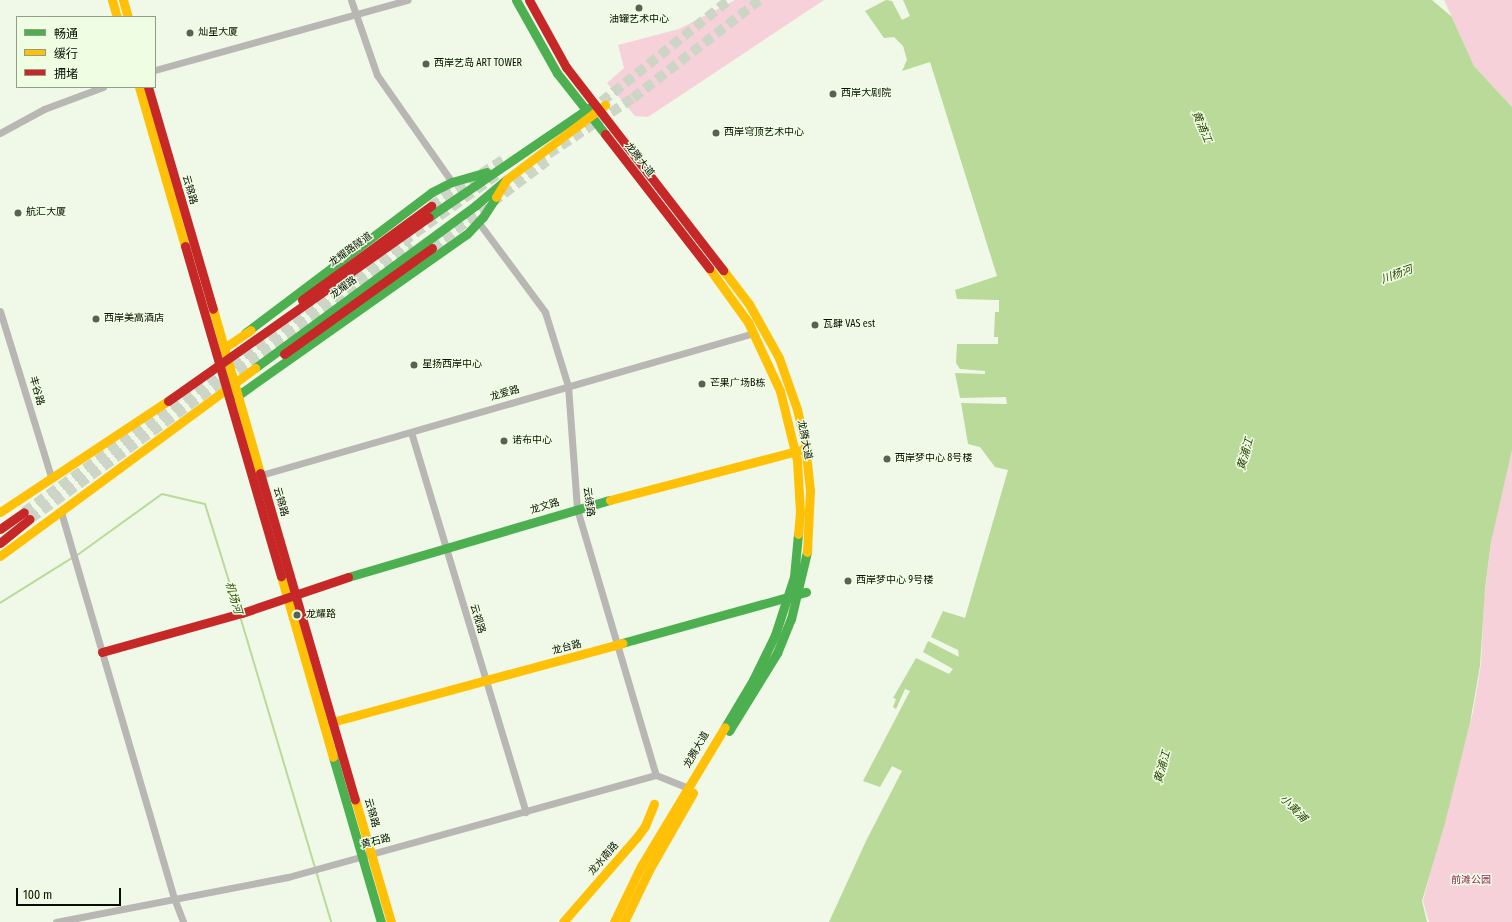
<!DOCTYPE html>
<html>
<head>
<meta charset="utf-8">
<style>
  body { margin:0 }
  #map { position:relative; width:1512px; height:922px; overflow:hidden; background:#f0f8e8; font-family:"Fira Sans Condensed","Noto Sans SC",sans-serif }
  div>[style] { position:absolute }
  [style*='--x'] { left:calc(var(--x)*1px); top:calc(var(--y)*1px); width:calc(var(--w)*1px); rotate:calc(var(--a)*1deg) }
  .green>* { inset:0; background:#f6d1da }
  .water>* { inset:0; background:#b9da99 }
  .pier>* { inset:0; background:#f0f8e8 }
  .stream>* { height:2px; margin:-1px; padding:0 1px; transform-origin:1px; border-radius:1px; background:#b9da99 }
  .secondary-tunnel>* { height:10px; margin-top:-5px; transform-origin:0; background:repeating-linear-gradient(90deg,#cdd5c6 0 10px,transparent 0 15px) }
  .street>* { height:7px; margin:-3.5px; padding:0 3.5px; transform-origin:3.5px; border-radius:3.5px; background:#b8b7b3 }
  .fast>* { height:9px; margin:-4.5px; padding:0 4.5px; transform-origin:4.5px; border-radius:4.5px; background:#4caf50 }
  .slow>* { height:9px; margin:-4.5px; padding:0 4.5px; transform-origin:4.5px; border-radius:4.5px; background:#ffc107 }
  .jam>* { height:9px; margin:-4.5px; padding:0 4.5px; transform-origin:4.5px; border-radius:4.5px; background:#c62828 }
  .dots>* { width:11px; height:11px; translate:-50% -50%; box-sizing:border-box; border:2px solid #effee2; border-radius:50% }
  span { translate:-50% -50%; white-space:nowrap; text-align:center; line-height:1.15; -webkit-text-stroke:3px #effee2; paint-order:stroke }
  .poi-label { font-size:10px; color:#080e04 }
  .left { translate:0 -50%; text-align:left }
  .street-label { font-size:10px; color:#080e04 }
  .park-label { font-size:10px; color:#92265e }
  .water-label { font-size:11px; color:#2b4506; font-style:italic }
  .legend { position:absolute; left:16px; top:16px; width:140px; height:72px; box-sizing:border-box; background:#effee2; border:1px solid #939e89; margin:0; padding:5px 7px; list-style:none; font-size:12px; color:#080e04 }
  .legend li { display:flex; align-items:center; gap:8px; height:20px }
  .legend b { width:20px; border:1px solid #939e89 }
  .scale { position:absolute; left:16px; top:888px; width:105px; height:18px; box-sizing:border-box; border:2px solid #080e04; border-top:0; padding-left:5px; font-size:12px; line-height:14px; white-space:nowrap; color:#080e04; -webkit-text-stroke:3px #effee2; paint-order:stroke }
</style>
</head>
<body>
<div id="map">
  <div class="green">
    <i style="clip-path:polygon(735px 0,824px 0,648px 117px,635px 116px,607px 83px,624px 68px,618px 45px,679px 29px)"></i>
    <i style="clip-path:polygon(1444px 0,1512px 0,1512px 107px,1474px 66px)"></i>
    <i style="clip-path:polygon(1512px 450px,1512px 922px,1429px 922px,1423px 901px,1473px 712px,1481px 664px,1484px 599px,1492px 535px)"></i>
  </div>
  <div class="water">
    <i style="clip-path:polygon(886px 0,892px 1px,902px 20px,910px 16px,903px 0,1444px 0,1474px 66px,1512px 107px,1512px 450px,1491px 542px,1485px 589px,1480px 666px,1470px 723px,1445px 823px,1422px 901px,1427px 922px,829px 922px,866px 841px,902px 771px,892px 766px,880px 787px,863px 781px,910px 691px,905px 689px,896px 709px,893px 707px,896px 699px,893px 698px,916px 658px,949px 674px,953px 669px,923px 652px,928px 641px,959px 657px,958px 650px,931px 637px,943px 611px,965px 618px,1008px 470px,995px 467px,980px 447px,968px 444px,961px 403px,1007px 404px,1006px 397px,960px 398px,955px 373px,985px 374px,985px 371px,960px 369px,956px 363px,957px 344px,998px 344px,998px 337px,994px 337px,995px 312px,999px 312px,999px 300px,957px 299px,955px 290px,997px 276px,930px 62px,902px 71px,907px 60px,903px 46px,894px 37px,884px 38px,865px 11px)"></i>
  </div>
  <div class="pier">
    <i style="clip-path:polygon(1432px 0,1444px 0,1452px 17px)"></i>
  </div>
  <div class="stream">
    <i style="--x:76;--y:556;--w:106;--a:-35.8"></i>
    <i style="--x:162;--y:494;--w:44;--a:13.1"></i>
    <i style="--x:205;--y:504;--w:111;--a:72.7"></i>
    <i style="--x:0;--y:603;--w:85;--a:-32"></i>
    <i style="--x:240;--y:616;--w:319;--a:73.4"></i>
  </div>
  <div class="secondary-tunnel">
    <i style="--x:590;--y:111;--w:178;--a:-38.6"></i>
    <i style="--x:536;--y:162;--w:116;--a:-33.4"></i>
    <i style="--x:633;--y:98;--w:160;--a:-37.7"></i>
    <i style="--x:431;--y:206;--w:89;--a:-32.6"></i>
    <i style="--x:432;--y:248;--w:144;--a:-37.1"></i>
    <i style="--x:24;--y:512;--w:582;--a:-35.49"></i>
    <i style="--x:30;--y:519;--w:470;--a:-35.6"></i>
  </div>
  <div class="street">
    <i style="--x:351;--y:0;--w:79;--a:70.9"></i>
    <i style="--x:377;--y:75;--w:131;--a:55"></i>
    <i style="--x:155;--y:70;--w:262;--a:-15.5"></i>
    <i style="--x:0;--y:133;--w:50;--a:-28.6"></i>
    <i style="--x:44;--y:109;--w:63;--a:-20.4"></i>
    <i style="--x:479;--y:223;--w:111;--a:53.4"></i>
    <i style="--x:545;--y:312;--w:77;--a:72.7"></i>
    <i style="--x:568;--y:386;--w:123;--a:85.8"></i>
    <i style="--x:577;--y:509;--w:277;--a:73.5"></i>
    <i style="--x:0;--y:311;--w:174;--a:72.9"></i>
    <i style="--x:411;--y:432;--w:397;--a:73.2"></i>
    <i style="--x:261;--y:475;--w:513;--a:-16.07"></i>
    <i style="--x:61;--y:512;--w:402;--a:73.7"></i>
    <i style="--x:174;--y:898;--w:26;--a:69"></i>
    <i style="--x:56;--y:922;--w:236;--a:-11"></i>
    <i style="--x:288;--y:877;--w:382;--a:-15.5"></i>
    <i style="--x:656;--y:775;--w:35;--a:22"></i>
  </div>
  <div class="fast">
    <i style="--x:516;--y:0;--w:84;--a:60.7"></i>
    <i style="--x:557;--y:73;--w:78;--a:51.8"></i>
    <i style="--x:429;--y:217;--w:195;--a:-34.3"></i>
    <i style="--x:245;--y:333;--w:234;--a:-37"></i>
    <i style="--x:432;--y:192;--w:22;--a:-27"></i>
    <i style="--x:452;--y:182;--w:36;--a:-16"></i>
    <i style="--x:255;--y:368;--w:275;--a:-36.4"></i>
    <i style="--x:476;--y:205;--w:40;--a:-40"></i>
    <i style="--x:237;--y:396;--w:281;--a:-35.2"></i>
    <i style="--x:467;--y:234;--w:23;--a:-47"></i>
    <i style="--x:483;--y:217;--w:24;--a:-57"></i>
    <i style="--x:348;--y:577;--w:273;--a:-16.4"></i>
    <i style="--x:622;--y:643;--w:191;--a:-15.5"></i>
    <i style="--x:725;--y:727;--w:55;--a:-59.2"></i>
    <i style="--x:753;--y:680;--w:50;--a:-63.9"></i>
    <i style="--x:775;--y:635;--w:61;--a:-71.9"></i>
    <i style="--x:794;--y:577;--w:43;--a:-84.7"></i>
    <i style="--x:729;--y:731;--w:92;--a:-58.4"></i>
    <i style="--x:777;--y:653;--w:37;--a:-68"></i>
    <i style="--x:791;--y:619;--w:69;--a:-76.6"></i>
    <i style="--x:333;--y:757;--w:172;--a:73.8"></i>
  </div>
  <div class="slow">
    <i style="--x:112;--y:0;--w:18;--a:74"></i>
    <i style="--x:123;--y:0;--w:18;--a:74"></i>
    <i style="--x:139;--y:87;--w:166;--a:73.9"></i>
    <i style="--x:496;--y:197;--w:21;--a:-59"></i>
    <i style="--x:507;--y:179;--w:123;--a:-37.1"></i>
    <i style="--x:709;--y:268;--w:67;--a:54.2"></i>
    <i style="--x:748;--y:322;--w:76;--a:65.1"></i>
    <i style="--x:780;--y:391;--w:71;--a:76.2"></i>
    <i style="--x:797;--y:460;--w:52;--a:86.7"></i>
    <i style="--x:800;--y:512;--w:22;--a:95"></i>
    <i style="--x:723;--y:270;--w:43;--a:52.6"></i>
    <i style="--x:749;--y:304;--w:62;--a:60.9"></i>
    <i style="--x:779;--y:358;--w:54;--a:70.6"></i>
    <i style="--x:797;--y:409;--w:37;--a:77"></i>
    <i style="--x:805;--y:445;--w:45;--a:83.7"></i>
    <i style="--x:810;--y:490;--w:62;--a:92.8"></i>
    <i style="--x:213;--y:309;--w:171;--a:74"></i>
    <i style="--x:224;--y:348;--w:32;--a:-34"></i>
    <i style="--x:610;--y:500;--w:197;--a:-14.7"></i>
    <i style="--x:0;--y:512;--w:201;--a:-33.5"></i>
    <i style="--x:0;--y:556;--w:317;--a:-36.4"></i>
    <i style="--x:281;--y:576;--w:188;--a:74"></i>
    <i style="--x:332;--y:722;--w:301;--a:-15.2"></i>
    <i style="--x:355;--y:799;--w:128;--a:73.7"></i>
    <i style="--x:563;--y:922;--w:113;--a:-49"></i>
    <i style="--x:637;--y:837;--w:14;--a:-54"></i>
    <i style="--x:645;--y:826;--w:24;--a:-68"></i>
    <i style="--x:614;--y:922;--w:62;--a:-64.3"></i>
    <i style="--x:641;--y:866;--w:162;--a:-58.9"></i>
    <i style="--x:624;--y:922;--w:58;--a:-64.3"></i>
    <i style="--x:649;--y:870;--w:89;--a:-60.3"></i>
  </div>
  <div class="jam">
    <i style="--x:529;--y:0;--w:77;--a:61.1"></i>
    <i style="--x:566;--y:67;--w:257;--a:52.3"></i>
    <i style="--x:148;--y:87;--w:231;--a:73.7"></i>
    <i style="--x:605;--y:134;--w:170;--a:52.2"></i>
    <i style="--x:185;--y:246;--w:344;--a:73.8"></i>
    <i style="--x:302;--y:300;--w:160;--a:-36.1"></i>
    <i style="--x:284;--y:354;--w:182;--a:-35.6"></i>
    <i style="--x:168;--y:401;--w:319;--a:-35.2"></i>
    <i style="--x:260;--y:473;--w:340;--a:73.8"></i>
    <i style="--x:0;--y:529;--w:29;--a:-35"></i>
    <i style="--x:0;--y:543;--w:38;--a:-39"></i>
    <i style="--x:102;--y:652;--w:145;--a:-15.6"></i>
    <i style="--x:242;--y:613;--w:112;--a:-18.8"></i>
  </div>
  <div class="dots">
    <i style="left:639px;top:8px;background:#596054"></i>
    <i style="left:190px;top:33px;background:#596054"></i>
    <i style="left:426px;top:64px;background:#596054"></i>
    <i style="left:833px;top:94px;background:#596054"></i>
    <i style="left:716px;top:133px;background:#596054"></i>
    <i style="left:18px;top:213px;background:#596054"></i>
    <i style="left:96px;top:319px;background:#596054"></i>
    <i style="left:815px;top:325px;background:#596054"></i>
    <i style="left:414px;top:365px;background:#596054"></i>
    <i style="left:702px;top:384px;background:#596054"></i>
    <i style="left:504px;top:441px;background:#596054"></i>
    <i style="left:887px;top:459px;background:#596054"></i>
    <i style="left:848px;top:581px;background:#596054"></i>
    <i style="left:297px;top:615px;background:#596054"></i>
  </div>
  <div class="poi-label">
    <span style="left:639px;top:20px">油罐艺术中心</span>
    <span class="left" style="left:198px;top:33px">灿星大厦</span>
    <span class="left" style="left:434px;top:64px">西岸艺岛 ART TOWER</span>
    <span class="left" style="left:841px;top:94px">西岸大剧院</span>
    <span class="left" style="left:724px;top:133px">西岸穹顶艺术中心</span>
    <span class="left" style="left:26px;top:213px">航汇大厦</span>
    <span class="left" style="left:104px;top:319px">西岸美高酒店</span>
    <span class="left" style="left:823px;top:325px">瓦肆 VAS est</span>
    <span class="left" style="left:422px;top:365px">星扬西岸中心</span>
    <span class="left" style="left:710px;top:384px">芒果广场B栋</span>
    <span class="left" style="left:512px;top:441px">诺布中心</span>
    <span class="left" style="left:895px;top:459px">西岸梦中心 8号楼</span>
    <span class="left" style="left:856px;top:581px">西岸梦中心 9号楼</span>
    <span class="left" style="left:306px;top:615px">龙耀路</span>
  </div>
  <div class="street-label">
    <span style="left:639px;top:160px;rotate:52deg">龙腾大道</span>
    <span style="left:189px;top:190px;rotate:74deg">云锦路</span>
    <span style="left:351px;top:250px;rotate:-36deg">龙耀路隧道</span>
    <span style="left:344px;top:288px;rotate:-36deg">龙耀路</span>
    <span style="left:36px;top:391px;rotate:74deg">丰谷路</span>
    <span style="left:505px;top:394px;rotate:-16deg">龙爱路</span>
    <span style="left:804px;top:440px;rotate:79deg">龙腾大道</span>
    <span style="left:280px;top:502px;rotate:74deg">云锦路</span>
    <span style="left:588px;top:502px;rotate:82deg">云绣路</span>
    <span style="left:545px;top:507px;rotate:-17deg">龙文路</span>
    <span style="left:477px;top:619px;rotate:73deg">云视路</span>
    <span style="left:567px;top:648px;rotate:-15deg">龙台路</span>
    <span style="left:697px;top:750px;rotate:-60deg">龙腾大道</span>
    <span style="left:371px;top:813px;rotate:74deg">云锦路</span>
    <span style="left:376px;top:842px;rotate:-15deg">黄石路</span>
    <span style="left:604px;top:859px;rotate:-49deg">龙水南路</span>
  </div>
  <div class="park-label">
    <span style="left:1471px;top:881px">前滩公园</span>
  </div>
  <div class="water-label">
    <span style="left:1201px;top:127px;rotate:67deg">黄浦江</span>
    <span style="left:1397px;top:275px;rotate:-20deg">川杨河</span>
    <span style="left:1246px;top:454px;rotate:-75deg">黄浦江</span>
    <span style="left:233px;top:598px;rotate:73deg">机场河</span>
    <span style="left:1163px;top:767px;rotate:-75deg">黄浦江</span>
    <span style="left:1293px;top:809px;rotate:45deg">小黄浦</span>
  </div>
  <ul class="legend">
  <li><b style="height:5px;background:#4caf50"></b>畅通</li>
  <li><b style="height:5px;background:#ffc107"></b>缓行</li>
  <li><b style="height:5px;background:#c62828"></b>拥堵</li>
  </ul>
  <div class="scale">100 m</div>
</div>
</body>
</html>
